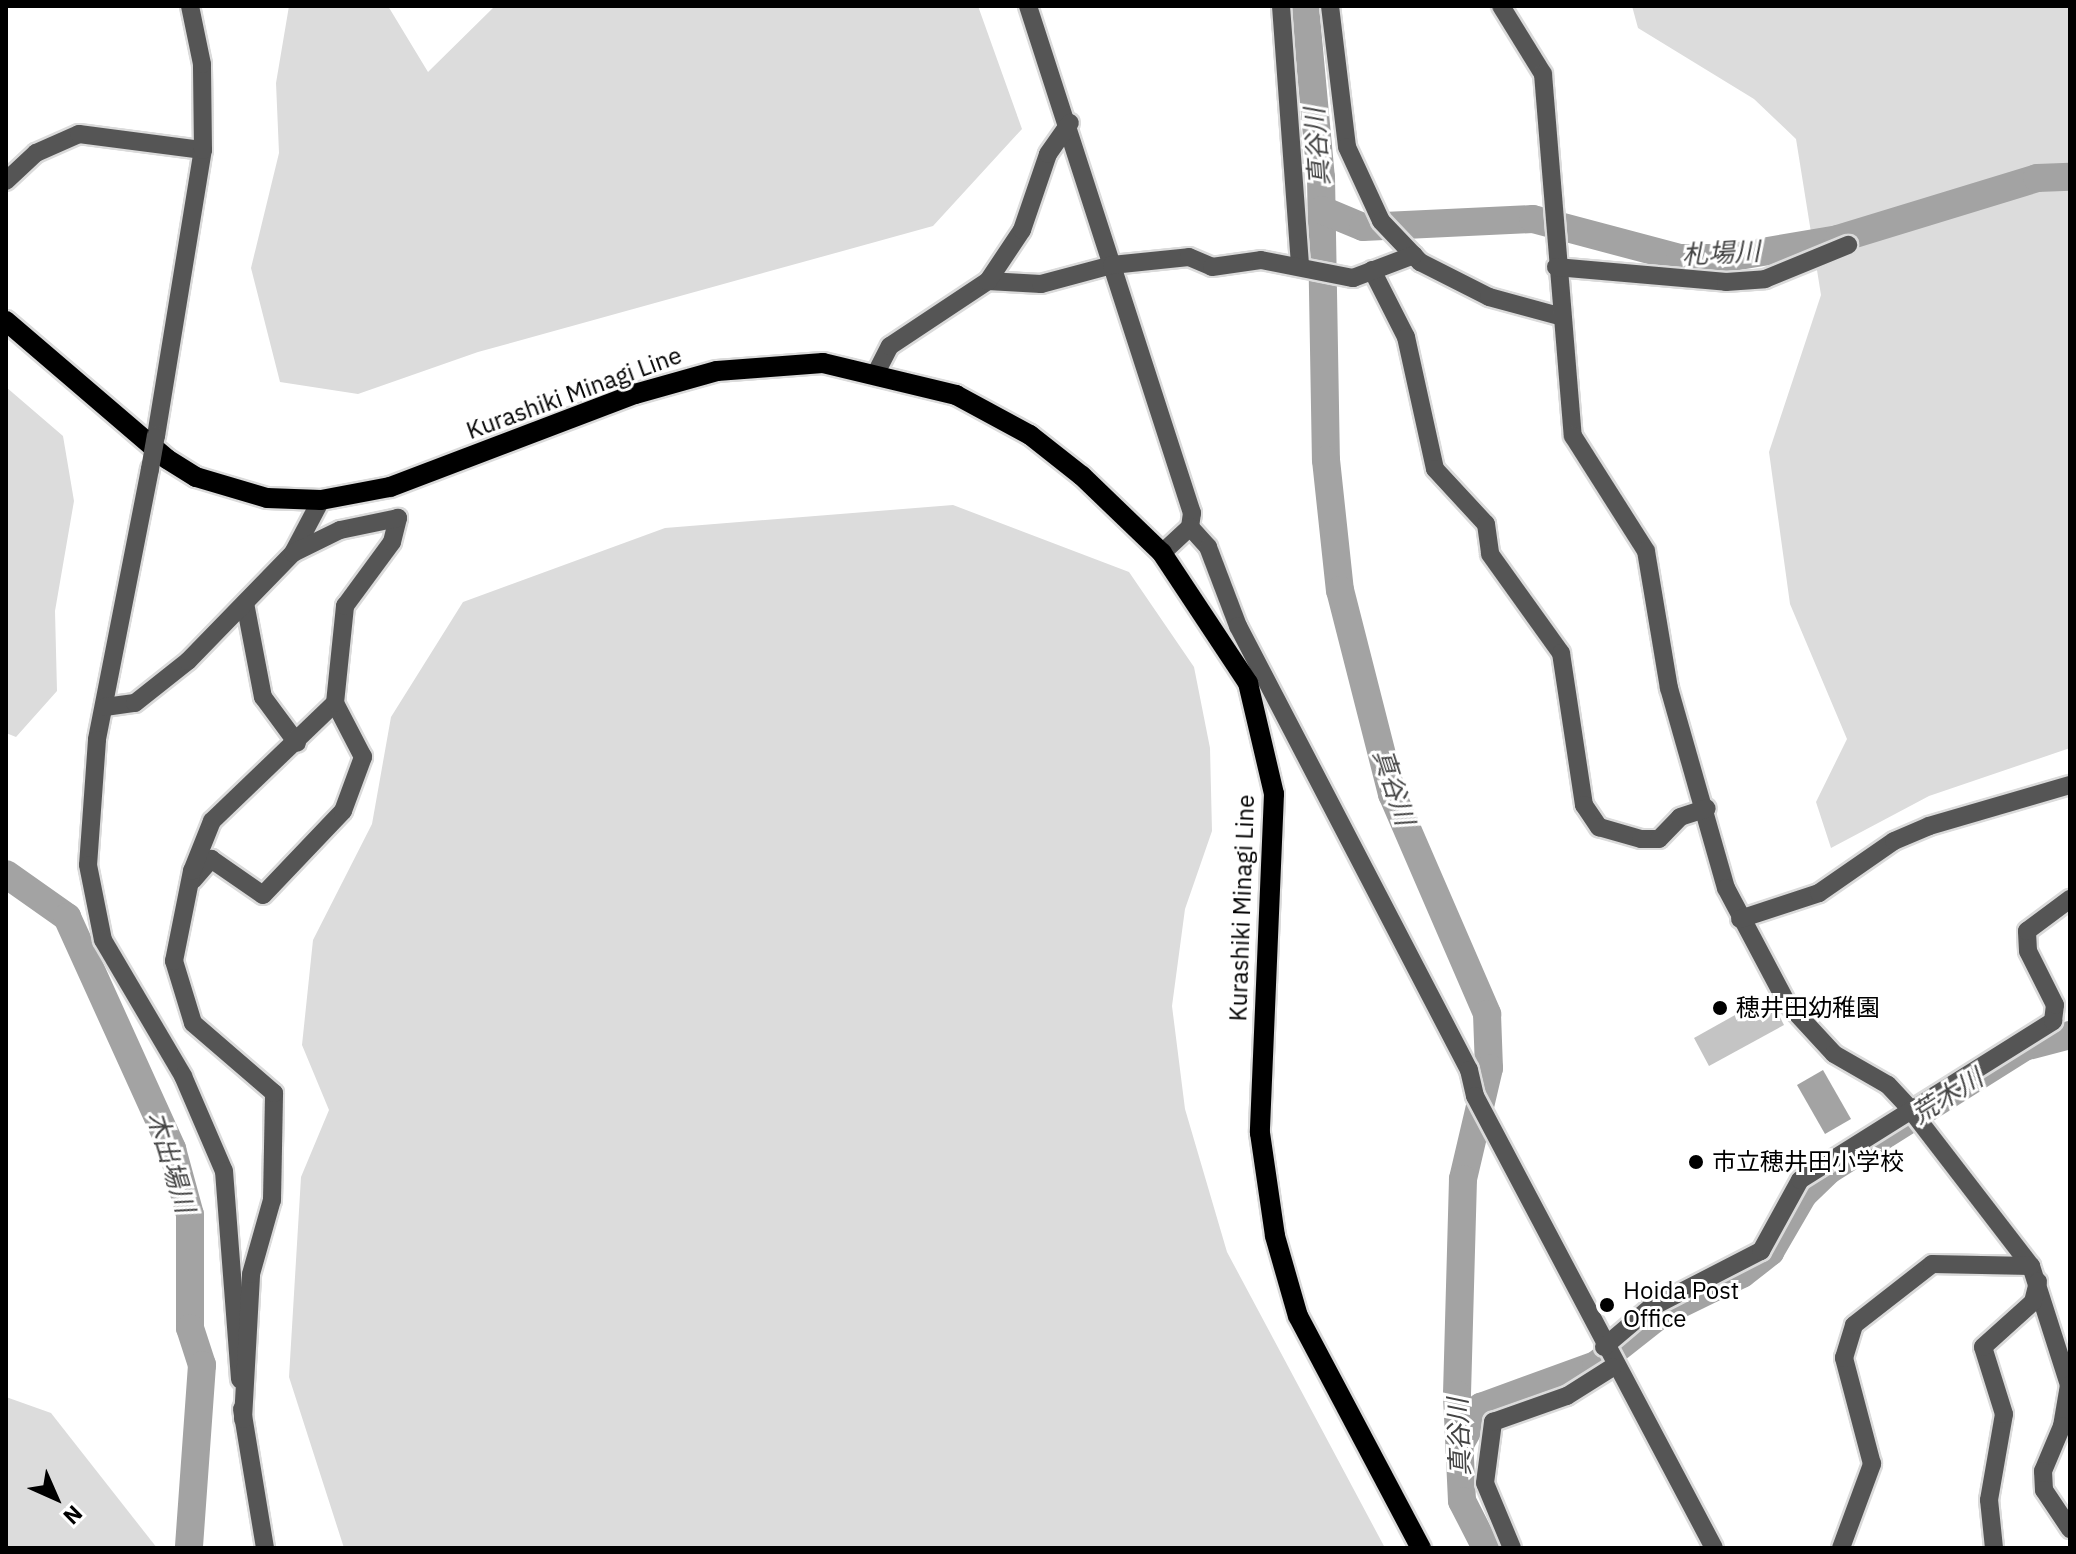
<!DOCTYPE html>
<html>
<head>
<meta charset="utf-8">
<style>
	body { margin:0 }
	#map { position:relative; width:2076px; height:1554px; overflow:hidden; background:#fff; font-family:"IBM Plex Sans","Noto Sans JP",sans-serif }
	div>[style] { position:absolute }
	.green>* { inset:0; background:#dcdcdc }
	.water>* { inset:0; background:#a3a3a3 }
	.river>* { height:28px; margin:-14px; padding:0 14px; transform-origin:14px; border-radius:14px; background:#a3a3a3 }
	.building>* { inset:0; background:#c4c4c4 }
	.roads { filter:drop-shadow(2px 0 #dbdbdb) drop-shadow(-2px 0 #dbdbdb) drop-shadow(0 2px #dbdbdb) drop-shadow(0 -2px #dbdbdb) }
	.minor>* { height:18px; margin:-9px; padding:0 9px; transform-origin:9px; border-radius:9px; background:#555 }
	.major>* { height:20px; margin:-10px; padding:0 10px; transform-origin:10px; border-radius:10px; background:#000 }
	.minor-bridge>* { height:18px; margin:-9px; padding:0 9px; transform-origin:9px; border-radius:9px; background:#555 }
	.dots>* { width:22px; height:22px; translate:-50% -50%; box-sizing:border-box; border:4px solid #fff; border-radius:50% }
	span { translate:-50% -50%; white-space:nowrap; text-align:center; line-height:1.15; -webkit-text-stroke:6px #fff; paint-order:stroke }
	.street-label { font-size:24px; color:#000 }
	.poi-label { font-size:24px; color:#000 }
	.left { translate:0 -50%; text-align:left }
	.water-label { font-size:26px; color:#444; font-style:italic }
	.frame { position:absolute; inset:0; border:8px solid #000; pointer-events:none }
	.north { position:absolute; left:16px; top:1458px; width:80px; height:80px; -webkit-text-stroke:6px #fff; paint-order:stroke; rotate:135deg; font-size:22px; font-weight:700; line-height:32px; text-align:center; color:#000 }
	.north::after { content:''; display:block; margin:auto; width:28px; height:36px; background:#000; clip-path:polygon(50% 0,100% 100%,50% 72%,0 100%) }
</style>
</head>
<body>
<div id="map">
	<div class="green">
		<div style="clip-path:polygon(289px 6px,388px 6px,428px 72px,495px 6px,978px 6px,1022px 129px,933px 226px,478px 352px,358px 394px,280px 382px,251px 268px,279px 153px,276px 83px)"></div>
		<div style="clip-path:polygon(1632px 6px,2070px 6px,2070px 748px,1929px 796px,1831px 848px,1816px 802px,1847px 739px,1790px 604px,1769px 452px,1821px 295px,1796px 139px,1754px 99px,1638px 28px)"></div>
		<div style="clip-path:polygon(6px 387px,63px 436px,74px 501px,55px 611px,57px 691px,16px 737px,6px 733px)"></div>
		<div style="clip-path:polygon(953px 505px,1129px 572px,1194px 667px,1210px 748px,1212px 831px,1185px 909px,1172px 1006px,1185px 1109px,1227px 1252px,1385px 1548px,344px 1548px,289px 1377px,301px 1177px,329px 1110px,302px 1045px,313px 940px,372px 824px,391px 717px,463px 602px,665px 528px)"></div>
		<div style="clip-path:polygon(6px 1397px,51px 1413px,157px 1548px,6px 1548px)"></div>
	</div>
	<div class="water">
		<div style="clip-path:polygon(1823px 1070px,1851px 1119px,1825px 1134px,1797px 1085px)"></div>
	</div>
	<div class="river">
		<div style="left:1305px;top:6px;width:172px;rotate:84.7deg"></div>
		<div style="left:1321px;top:177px;width:283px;rotate:89deg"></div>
		<div style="left:1326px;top:460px;width:131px;rotate:83.9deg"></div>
		<div style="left:1340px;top:590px;width:211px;rotate:75.7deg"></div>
		<div style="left:1392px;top:794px;width:240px;rotate:66.6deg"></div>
		<div style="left:1487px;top:1014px;width:54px;rotate:87.9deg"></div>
		<div style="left:1489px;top:1068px;width:114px;rotate:103.2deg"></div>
		<div style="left:1463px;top:1179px;width:216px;rotate:91.6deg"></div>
		<div style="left:1457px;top:1395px;width:106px;rotate:87.3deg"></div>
		<div style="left:1462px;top:1501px;width:53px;rotate:62.9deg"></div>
		<div style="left:1322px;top:210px;width:44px;rotate:22.5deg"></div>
		<div style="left:1363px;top:227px;width:170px;rotate:-2.7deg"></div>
		<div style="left:1533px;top:219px;width:152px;rotate:14.9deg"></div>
		<div style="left:1680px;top:258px;width:47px"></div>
		<div style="left:1727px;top:258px;width:113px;rotate:-9.7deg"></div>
		<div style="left:1838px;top:239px;width:208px;rotate:-17deg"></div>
		<div style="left:2037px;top:178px;width:33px;rotate:-2deg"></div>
		<div style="left:6px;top:874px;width:75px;rotate:35.2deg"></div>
		<div style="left:67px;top:917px;width:255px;rotate:65.6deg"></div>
		<div style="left:172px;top:1149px;width:68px;rotate:74.7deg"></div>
		<div style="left:190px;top:1215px;width:113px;rotate:90deg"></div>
		<div style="left:190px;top:1328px;width:39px;rotate:72deg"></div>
		<div style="left:202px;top:1365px;width:183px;rotate:94.1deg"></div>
		<div style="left:1460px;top:1444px;width:43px;rotate:-60.4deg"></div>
		<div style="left:1481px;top:1407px;width:122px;rotate:-20.1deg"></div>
		<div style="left:1596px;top:1365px;width:84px;rotate:-38.2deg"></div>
		<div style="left:1662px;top:1313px;width:89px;rotate:-26deg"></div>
		<div style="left:1742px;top:1274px;width:36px;rotate:-38deg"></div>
		<div style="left:1770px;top:1252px;width:66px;rotate:-59.9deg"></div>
		<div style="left:1803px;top:1195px;width:36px;rotate:-44deg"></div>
		<div style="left:1829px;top:1170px;width:231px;rotate:-32.2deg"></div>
		<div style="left:2024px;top:1047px;width:48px;rotate:-14.6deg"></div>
	</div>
	<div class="building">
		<div style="clip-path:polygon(1769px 996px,1784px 1025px,1709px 1066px,1694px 1038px)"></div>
	</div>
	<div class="roads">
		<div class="minor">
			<div style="left:1028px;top:6px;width:533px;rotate:72.08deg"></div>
			<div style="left:1192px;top:513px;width:14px;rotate:98deg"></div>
			<div style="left:1190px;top:527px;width:38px;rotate:137deg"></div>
			<div style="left:1281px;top:6px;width:259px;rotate:85.8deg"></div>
			<div style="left:1330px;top:6px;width:142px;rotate:83.1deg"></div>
			<div style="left:1347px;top:147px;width:81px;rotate:65.3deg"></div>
			<div style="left:1381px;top:221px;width:57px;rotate:46.4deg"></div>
			<div style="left:1420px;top:262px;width:77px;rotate:26.9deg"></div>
			<div style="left:1489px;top:297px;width:73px;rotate:15.2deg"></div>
			<div style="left:1501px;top:6px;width:80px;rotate:58.3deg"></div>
			<div style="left:1543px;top:74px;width:363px;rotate:85.3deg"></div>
			<div style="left:1573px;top:436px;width:136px;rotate:57.6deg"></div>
			<div style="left:1646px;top:551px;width:139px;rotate:80.5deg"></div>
			<div style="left:1669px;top:688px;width:208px;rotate:74.1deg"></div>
			<div style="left:1726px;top:888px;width:130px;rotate:62.1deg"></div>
			<div style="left:1787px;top:1003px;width:69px;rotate:47.3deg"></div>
			<div style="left:1834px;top:1054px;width:62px;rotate:29.9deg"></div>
			<div style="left:1888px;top:1085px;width:33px;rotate:47deg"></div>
			<div style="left:1910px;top:1109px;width:198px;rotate:52.4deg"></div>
			<div style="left:2031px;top:1266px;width:125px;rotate:72.3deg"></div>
			<div style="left:2069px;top:1385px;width:42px;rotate:99.7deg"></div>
			<div style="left:2062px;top:1426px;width:49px;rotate:112.9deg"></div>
			<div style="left:2043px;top:1471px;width:19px;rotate:87deg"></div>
			<div style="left:2044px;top:1490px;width:47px;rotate:56.3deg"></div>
			<div style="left:6px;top:181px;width:41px;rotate:-43deg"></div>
			<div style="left:36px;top:153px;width:47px;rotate:-23.8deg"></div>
			<div style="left:79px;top:134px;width:125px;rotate:7.4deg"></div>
			<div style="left:1556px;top:267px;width:171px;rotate:5deg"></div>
			<div style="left:1726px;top:282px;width:39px;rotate:-4deg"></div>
			<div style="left:1765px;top:279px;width:90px;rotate:-22.3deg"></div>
			<div style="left:1372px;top:270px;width:75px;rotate:63.1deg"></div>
			<div style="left:1406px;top:337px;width:135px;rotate:77.6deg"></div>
			<div style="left:1435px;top:469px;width:75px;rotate:47.2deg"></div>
			<div style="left:1486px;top:524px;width:30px;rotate:82deg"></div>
			<div style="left:1490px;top:554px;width:122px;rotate:54.4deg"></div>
			<div style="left:1561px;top:653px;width:154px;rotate:81.4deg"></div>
			<div style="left:1584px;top:805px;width:27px;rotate:56deg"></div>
			<div style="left:1599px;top:827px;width:44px;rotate:15.9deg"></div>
			<div style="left:1641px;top:839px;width:18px"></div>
			<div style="left:1659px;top:839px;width:30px;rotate:-46deg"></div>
			<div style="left:1680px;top:817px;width:28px;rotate:-18deg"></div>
			<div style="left:988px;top:281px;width:53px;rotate:3.2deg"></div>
			<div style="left:1041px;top:284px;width:73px;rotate:-15deg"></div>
			<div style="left:1112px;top:265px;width:77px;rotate:-5.9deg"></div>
			<div style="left:1189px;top:257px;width:25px;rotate:23deg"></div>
			<div style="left:1212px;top:267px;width:49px;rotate:-8.1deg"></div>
			<div style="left:1261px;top:260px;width:94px;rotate:11.1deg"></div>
			<div style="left:1353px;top:278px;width:65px;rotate:-20.7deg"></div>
			<div style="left:877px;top:371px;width:28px;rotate:-63deg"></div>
			<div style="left:890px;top:346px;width:118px;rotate:-33.6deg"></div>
			<div style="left:988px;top:281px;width:61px;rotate:-56.3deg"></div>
			<div style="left:1022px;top:230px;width:80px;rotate:-71.1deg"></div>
			<div style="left:1048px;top:154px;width:38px;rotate:-55deg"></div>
			<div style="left:156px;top:436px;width:290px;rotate:-80.7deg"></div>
			<div style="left:203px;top:150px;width:86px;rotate:-90.7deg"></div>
			<div style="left:202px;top:64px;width:59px;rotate:-101.7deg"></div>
			<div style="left:150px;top:469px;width:276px;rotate:101.1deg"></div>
			<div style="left:97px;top:740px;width:125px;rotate:94.1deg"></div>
			<div style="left:88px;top:865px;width:76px;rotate:78.7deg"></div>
			<div style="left:103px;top:940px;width:158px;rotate:59.5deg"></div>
			<div style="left:183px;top:1076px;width:103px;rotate:66.7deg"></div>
			<div style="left:224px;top:1171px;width:209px;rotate:85.6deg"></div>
			<div style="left:1190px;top:527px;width:27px;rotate:48deg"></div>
			<div style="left:1208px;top:547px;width:85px;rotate:69.2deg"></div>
			<div style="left:1238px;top:626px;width:500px;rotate:62.51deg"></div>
			<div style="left:1469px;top:1070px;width:27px;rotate:77deg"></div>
			<div style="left:1475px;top:1096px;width:511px;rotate:62.13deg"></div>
			<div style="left:245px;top:603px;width:96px;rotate:79.2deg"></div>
			<div style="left:263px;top:697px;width:57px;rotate:53.5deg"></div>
			<div style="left:105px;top:707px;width:30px;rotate:-8deg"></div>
			<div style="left:135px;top:703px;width:68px;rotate:-38.4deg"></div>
			<div style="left:188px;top:661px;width:151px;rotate:-45.8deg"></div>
			<div style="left:293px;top:553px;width:60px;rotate:-62.2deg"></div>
			<div style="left:193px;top:880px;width:28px;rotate:-49deg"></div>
			<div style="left:211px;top:859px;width:63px;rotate:34.7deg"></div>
			<div style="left:263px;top:895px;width:116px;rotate:-46.4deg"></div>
			<div style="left:343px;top:811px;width:58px;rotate:-69.7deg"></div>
			<div style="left:363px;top:757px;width:61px;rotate:-117.4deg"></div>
			<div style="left:1740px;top:919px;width:83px;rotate:-18.2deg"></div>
			<div style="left:1819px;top:893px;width:91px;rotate:-34.7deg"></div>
			<div style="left:1894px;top:841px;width:38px;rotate:-23deg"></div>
			<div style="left:1929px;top:826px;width:147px;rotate:-16.2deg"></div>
			<div style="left:1604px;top:1347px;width:60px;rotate:-40.3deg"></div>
			<div style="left:1650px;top:1308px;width:125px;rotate:-27.2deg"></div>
			<div style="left:1761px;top:1251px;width:81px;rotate:-61.2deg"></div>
			<div style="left:1800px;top:1180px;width:299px;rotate:-32.1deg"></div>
			<div style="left:2053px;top:1021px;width:16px;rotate:-83deg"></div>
			<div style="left:2055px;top:1005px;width:60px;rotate:-116.6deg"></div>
			<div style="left:2028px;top:951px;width:20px;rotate:-93deg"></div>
			<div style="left:2027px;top:931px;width:54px;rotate:-36.7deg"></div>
			<div style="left:242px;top:1409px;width:141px;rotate:80.6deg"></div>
			<div style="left:243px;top:1419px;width:145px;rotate:-86.8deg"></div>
			<div style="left:251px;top:1274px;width:77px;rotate:-74.2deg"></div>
			<div style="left:272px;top:1200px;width:107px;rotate:-88.9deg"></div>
			<div style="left:274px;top:1093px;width:107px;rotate:-139.2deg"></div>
			<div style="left:193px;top:1023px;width:65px;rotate:-107deg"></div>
			<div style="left:174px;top:961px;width:92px;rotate:-78.7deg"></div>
			<div style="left:192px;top:871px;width:54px;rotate:-68.2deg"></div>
			<div style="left:212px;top:821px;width:170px;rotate:-43.8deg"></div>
			<div style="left:335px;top:703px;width:98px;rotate:-84.1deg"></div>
			<div style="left:345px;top:606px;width:79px;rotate:-53.7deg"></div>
			<div style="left:392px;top:542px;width:25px;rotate:-76deg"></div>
			<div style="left:398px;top:518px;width:59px;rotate:168.3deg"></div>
			<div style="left:340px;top:530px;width:52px;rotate:153.9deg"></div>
			<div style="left:1512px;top:1548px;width:70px;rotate:-112.6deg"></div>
			<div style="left:1485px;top:1483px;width:62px;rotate:-82.5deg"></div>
			<div style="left:1493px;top:1422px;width:78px;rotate:-19.4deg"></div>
			<div style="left:1567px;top:1396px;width:54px;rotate:-32.2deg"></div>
			<div style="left:1841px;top:1548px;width:90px;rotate:-69.7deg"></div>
			<div style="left:1872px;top:1464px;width:110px;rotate:-104.8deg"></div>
			<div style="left:1844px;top:1358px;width:34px;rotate:-73deg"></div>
			<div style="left:1854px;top:1325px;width:99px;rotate:-38deg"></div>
			<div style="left:1932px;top:1264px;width:99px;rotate:1.2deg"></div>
			<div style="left:1994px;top:1548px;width:48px;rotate:-95.9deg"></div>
			<div style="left:1989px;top:1500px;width:87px;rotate:-80.1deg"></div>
			<div style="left:2004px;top:1414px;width:70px;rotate:-107.4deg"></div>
			<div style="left:1983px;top:1347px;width:67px;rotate:-42deg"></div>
			<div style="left:2033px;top:1302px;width:21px;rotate:-76deg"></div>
		</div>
		<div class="major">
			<div style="left:6px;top:321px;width:212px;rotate:40.6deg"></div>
			<div style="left:167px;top:459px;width:34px;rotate:32deg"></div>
			<div style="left:196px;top:477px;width:74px;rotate:16.5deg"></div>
			<div style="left:267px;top:498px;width:54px;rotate:2.1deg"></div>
			<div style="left:321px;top:500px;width:70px;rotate:-10.7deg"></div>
			<div style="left:390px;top:487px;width:262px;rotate:-20.8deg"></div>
			<div style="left:635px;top:394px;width:85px;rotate:-15.7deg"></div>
			<div style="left:717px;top:371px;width:106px;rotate:-4.3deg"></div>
			<div style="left:823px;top:363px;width:137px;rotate:13.5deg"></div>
			<div style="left:956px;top:395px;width:84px;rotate:28.4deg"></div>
			<div style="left:1030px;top:435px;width:66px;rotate:38.3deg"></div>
			<div style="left:1082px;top:476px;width:111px;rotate:43.9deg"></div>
			<div style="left:1162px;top:553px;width:156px;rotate:56.5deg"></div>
			<div style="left:1248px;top:683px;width:114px;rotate:76.8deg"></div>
			<div style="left:1274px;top:794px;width:339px;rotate:92.4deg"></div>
			<div style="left:1260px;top:1133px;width:104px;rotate:81.7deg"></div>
			<div style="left:1275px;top:1236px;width:83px;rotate:74deg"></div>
			<div style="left:1298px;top:1316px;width:263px;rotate:62.1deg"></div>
		</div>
	</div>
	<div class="minor-bridge">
		<div style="left:150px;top:469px;width:34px;rotate:-80deg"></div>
	</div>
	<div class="dots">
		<div style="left:1720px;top:1008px;background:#000"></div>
		<div style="left:1696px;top:1162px;background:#000"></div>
		<div style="left:1607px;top:1305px;background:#000"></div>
	</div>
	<div class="street-label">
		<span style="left:574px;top:393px;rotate:-20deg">Kurashiki Minagi Line</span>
		<span style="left:1242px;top:908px;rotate:-88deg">Kurashiki Minagi Line</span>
	</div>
	<div class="poi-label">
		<span class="left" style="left:1736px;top:1008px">穂井田幼稚園</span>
		<span class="left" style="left:1712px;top:1162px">市立穂井田小学校</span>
		<span class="left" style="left:1623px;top:1305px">Hoida Post<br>Office</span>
	</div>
	<div class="water-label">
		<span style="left:1317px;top:147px;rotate:-94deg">真谷川</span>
		<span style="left:1721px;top:253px;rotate:-3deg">札場川</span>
		<span style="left:1394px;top:787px;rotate:72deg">真谷川</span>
		<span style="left:1947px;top:1096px;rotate:-32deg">荒木川</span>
		<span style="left:171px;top:1162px;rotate:73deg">木出場川</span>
		<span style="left:1459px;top:1437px;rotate:-92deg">真谷川</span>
	</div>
	<div class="frame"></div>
	<div class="north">N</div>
</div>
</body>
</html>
